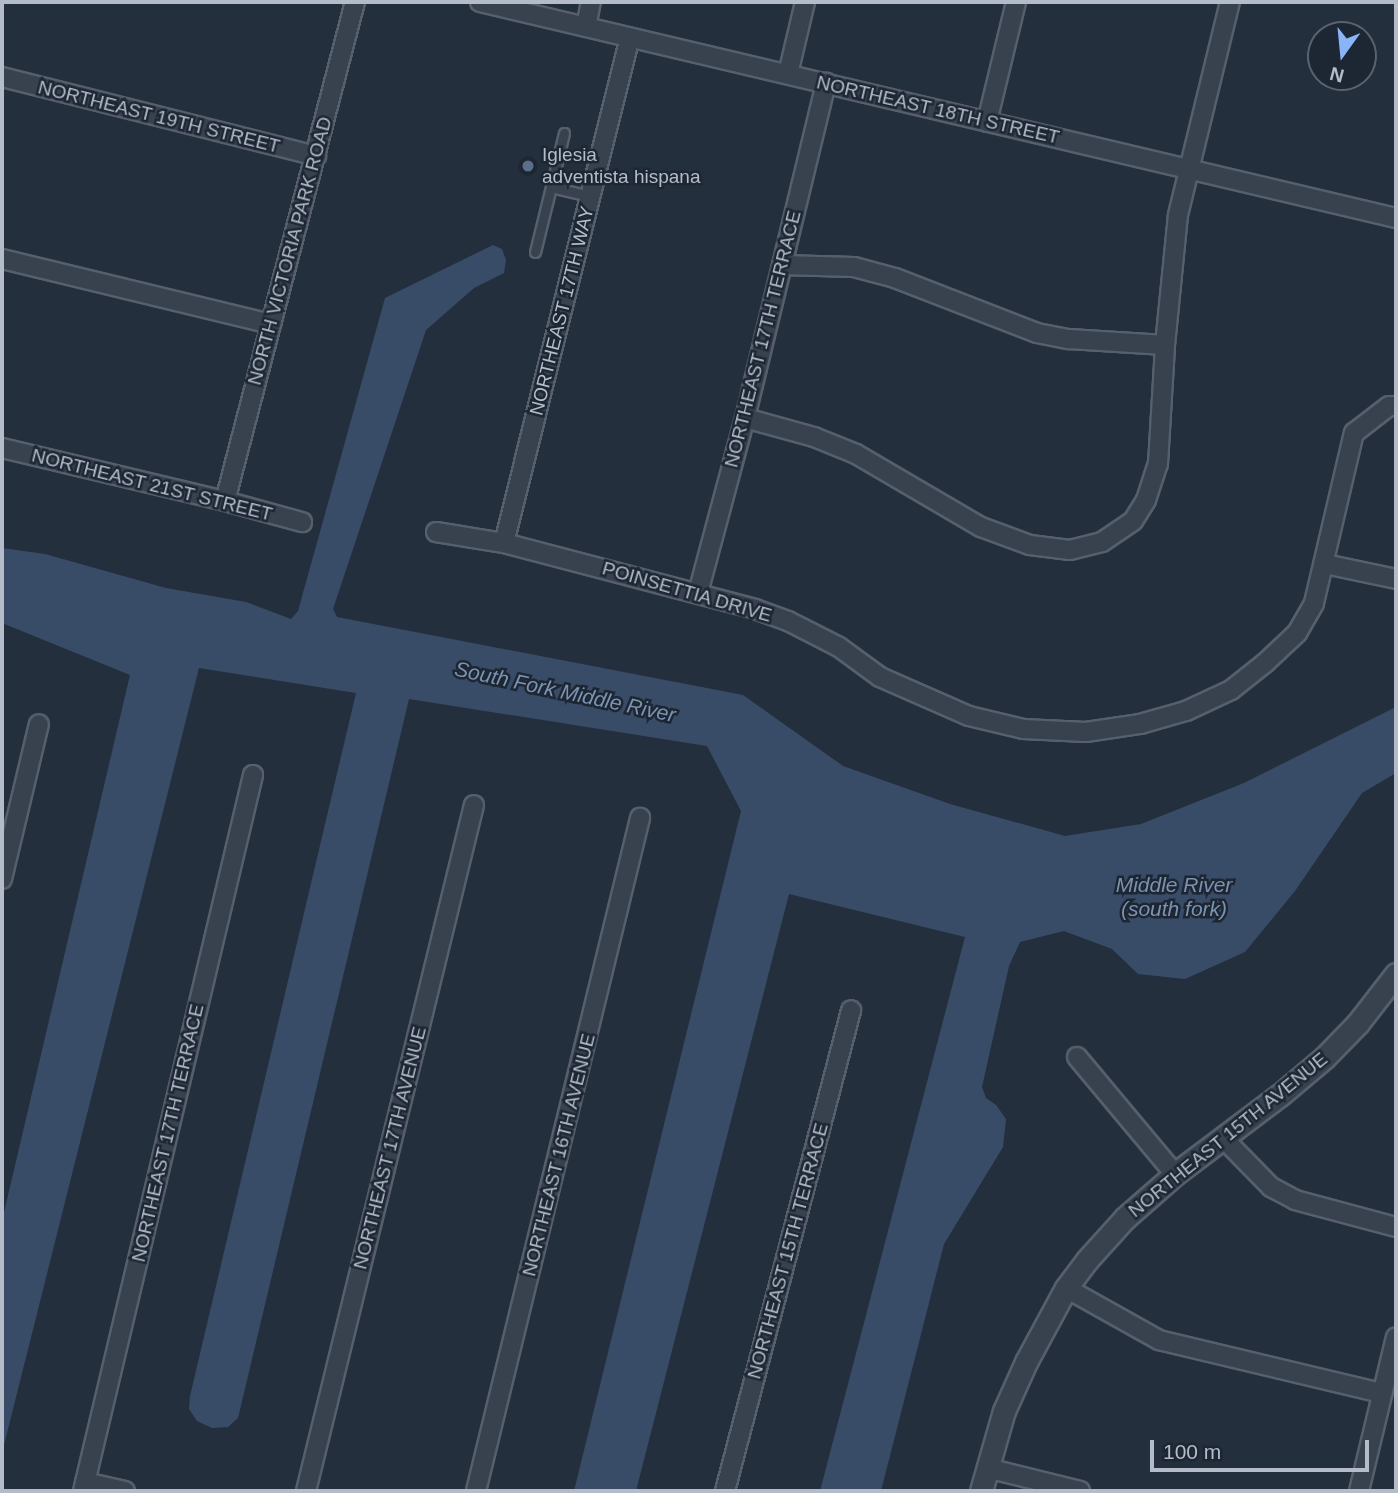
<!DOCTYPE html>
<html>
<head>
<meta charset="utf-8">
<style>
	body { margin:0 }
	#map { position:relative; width:1398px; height:1493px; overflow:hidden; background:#242f3e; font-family:Arial,sans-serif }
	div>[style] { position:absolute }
	.water>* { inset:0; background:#394c67 }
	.roads { filter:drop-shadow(2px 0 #565f6c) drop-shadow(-2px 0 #565f6c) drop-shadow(0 2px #565f6c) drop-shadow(0 -2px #565f6c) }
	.service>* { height:9px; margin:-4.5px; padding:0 4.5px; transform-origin:4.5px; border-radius:4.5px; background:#38414e }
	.minor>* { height:18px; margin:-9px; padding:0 9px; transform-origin:9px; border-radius:9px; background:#38414e }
	.tertiary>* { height:21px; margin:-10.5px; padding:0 10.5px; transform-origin:10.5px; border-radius:10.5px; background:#38414e }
	.dots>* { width:19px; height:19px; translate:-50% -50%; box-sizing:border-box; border:4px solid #1d2633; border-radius:50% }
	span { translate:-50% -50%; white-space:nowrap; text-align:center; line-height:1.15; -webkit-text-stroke:5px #1d2633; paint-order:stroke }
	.street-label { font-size:19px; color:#b4bcc9 }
	.poi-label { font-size:19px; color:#b4bcc9 }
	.left { translate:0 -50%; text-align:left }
	.water-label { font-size:21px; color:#7c92b1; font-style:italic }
	.frame { position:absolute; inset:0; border:4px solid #b4bcc9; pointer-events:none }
	.north { position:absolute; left:1307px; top:21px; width:70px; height:70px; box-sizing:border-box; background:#1d2633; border:2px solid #59626f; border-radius:50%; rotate:195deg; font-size:19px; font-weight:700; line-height:28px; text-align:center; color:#b4bcc9 }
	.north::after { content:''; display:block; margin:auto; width:24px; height:32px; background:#8ab4f8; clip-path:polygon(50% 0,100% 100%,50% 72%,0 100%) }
	.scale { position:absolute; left:1150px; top:1440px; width:219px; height:32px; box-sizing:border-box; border:4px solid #b4bcc9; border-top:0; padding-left:9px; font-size:21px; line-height:24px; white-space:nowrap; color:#b4bcc9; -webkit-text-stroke:5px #1d2633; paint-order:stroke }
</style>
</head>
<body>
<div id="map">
	<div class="water">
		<div style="clip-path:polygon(493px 245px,502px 249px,506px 260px,504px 273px,474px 288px,426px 330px,333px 609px,337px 617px,743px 695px,843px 766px,950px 804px,1065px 836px,1141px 824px,1244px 783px,1396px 707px,1396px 773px,1362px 793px,1295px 891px,1245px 952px,1185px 979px,1138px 974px,1112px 949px,1064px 931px,1020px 942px,1009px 966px,982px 1087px,986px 1098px,996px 1105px,1006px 1119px,1003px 1147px,944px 1244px,881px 1491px,820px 1491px,965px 937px,789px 894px,636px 1491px,574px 1491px,741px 811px,707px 746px,409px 699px,238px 1418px,228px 1427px,212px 1428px,197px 1421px,189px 1409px,190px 1396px,356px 693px,199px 668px,2px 1453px,2px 1221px,130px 675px,2px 623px,2px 548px,45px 554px,166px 588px,246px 602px,291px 619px,298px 611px,385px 298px)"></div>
	</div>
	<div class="roads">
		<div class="service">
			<div style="left:564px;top:133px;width:56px;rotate:103.5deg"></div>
			<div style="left:551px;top:187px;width:40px;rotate:13deg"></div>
			<div style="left:535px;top:252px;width:67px;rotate:-76.2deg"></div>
		</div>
		<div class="minor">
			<div style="left:480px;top:2px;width:941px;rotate:13.27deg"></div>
			<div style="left:586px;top:27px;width:25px;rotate:-79deg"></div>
			<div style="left:788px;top:74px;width:74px;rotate:-76.7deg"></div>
			<div style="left:2px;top:77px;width:324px;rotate:14.1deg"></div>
			<div style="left:987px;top:122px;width:123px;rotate:-76.4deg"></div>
			<div style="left:2px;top:259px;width:277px;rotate:13.6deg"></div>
			<div style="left:782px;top:265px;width:72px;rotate:1.6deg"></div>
			<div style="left:854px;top:267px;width:42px;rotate:15deg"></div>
			<div style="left:895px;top:278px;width:152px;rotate:21.2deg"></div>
			<div style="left:1037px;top:333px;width:33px;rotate:11deg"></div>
			<div style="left:1069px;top:339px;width:96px;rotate:3.6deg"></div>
			<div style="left:745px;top:418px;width:72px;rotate:15.4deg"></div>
			<div style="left:814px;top:437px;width:45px;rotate:22deg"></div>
			<div style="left:856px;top:454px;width:145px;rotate:30.3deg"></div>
			<div style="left:981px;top:527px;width:52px;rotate:20.2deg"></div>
			<div style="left:1030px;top:545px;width:40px;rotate:7.1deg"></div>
			<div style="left:1070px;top:550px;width:33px;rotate:-14deg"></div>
			<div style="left:1102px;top:542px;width:37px;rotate:-34deg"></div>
			<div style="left:1133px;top:521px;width:25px;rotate:-58deg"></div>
			<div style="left:1146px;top:500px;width:38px;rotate:-72deg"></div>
			<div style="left:1158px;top:464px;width:119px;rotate:-86.6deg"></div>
			<div style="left:1165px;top:345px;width:131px;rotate:-84.3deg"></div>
			<div style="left:1178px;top:215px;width:219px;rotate:-76.3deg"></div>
			<div style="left:2px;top:448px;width:229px;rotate:13.4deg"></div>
			<div style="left:225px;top:501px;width:80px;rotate:15.3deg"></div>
			<div style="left:225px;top:501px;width:516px;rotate:-75.4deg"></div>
			<div style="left:436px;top:532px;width:69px;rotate:9.2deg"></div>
			<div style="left:504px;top:543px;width:260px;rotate:14.7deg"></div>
			<div style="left:755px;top:609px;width:35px;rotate:20deg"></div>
			<div style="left:788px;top:621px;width:57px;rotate:27deg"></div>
			<div style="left:839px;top:647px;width:51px;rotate:36.2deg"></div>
			<div style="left:880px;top:677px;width:97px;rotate:23.7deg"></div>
			<div style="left:969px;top:716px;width:56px;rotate:13.5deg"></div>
			<div style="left:1023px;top:729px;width:63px;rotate:2.7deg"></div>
			<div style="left:1086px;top:732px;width:55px;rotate:-8.4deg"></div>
			<div style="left:1140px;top:724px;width:48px;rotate:-15.8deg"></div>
			<div style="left:1186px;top:711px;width:50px;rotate:-25deg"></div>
			<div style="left:1231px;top:690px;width:43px;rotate:-38.5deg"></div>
			<div style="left:1265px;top:663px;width:44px;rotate:-43.2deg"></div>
			<div style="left:1297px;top:633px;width:34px;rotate:-60deg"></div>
			<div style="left:1314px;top:603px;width:175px;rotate:-76.8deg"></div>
			<div style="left:1354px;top:433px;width:44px;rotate:-37.6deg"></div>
			<div style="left:1389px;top:406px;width:7px"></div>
			<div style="left:504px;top:543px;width:521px;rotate:-76.02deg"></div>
			<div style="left:1325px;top:564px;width:73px;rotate:11.9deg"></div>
			<div style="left:698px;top:593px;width:181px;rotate:-75deg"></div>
			<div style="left:745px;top:418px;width:345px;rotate:-76.4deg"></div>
			<div style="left:2px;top:879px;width:159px;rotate:-76.6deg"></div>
			<div style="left:1077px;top:1057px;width:153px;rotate:50.1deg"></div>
			<div style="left:1223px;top:1138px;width:69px;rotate:45.6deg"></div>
			<div style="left:1271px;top:1187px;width:27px;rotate:28deg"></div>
			<div style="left:1295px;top:1200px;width:105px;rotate:15deg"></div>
			<div style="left:1066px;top:1288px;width:107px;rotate:29.2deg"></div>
			<div style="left:1159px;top:1340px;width:229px;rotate:13.4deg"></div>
			<div style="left:987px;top:1468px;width:96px;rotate:13.9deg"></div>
			<div style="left:85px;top:1482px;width:41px;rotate:12.7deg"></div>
			<div style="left:83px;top:1491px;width:736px;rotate:-76.64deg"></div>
			<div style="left:306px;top:1491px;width:706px;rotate:-76.24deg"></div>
			<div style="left:476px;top:1491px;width:693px;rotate:-76.3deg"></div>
			<div style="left:725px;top:1491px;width:497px;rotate:-75.3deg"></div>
			<div style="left:1359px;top:1491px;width:158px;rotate:-76.5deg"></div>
		</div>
		<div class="tertiary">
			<div style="left:981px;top:1491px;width:83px;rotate:-74deg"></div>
			<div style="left:1004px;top:1411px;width:54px;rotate:-65.8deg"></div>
			<div style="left:1026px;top:1362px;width:84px;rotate:-61.6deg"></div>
			<div style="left:1066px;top:1288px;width:35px;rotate:-53deg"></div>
			<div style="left:1087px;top:1260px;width:57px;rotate:-47.9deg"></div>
			<div style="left:1125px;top:1218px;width:67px;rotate:-41.3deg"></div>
			<div style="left:1175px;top:1174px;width:131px;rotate:-37deg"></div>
			<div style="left:1280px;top:1095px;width:57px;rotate:-40.1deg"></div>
			<div style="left:1324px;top:1058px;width:49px;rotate:-45.8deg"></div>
			<div style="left:1358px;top:1023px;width:62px;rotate:-52.2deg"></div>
		</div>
	</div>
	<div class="dots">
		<div style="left:528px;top:166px;background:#5c6f8a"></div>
	</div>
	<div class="street-label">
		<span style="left:938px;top:110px;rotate:13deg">NORTHEAST 18TH STREET</span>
		<span style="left:159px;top:117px;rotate:14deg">NORTHEAST 19TH STREET</span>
		<span style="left:290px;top:251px;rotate:-75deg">NORTH VICTORIA PARK ROAD</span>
		<span style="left:562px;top:311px;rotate:-76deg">NORTHEAST 17TH WAY</span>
		<span style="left:763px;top:339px;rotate:-76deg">NORTHEAST 17TH TERRACE</span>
		<span style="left:152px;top:485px;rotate:14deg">NORTHEAST 21ST STREET</span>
		<span style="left:687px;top:592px;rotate:16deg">POINSETTIA DRIVE</span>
		<span style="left:168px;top:1133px;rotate:-77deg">NORTHEAST 17TH TERRACE</span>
		<span style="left:1228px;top:1135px;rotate:-39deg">NORTHEAST 15TH AVENUE</span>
		<span style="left:390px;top:1148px;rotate:-76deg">NORTHEAST 17TH AVENUE</span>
		<span style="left:559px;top:1155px;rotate:-76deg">NORTHEAST 16TH AVENUE</span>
		<span style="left:788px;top:1251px;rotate:-75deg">NORTHEAST 15TH TERRACE</span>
	</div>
	<div class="poi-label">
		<span class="left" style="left:542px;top:166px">Iglesia<br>adventista hispana</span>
	</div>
	<div class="water-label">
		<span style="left:565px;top:692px;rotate:12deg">South Fork Middle River</span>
		<span style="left:1174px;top:897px">Middle River<br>(south fork)</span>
	</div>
	<div class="frame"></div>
	<div class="north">N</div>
	<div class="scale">100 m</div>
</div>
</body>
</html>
